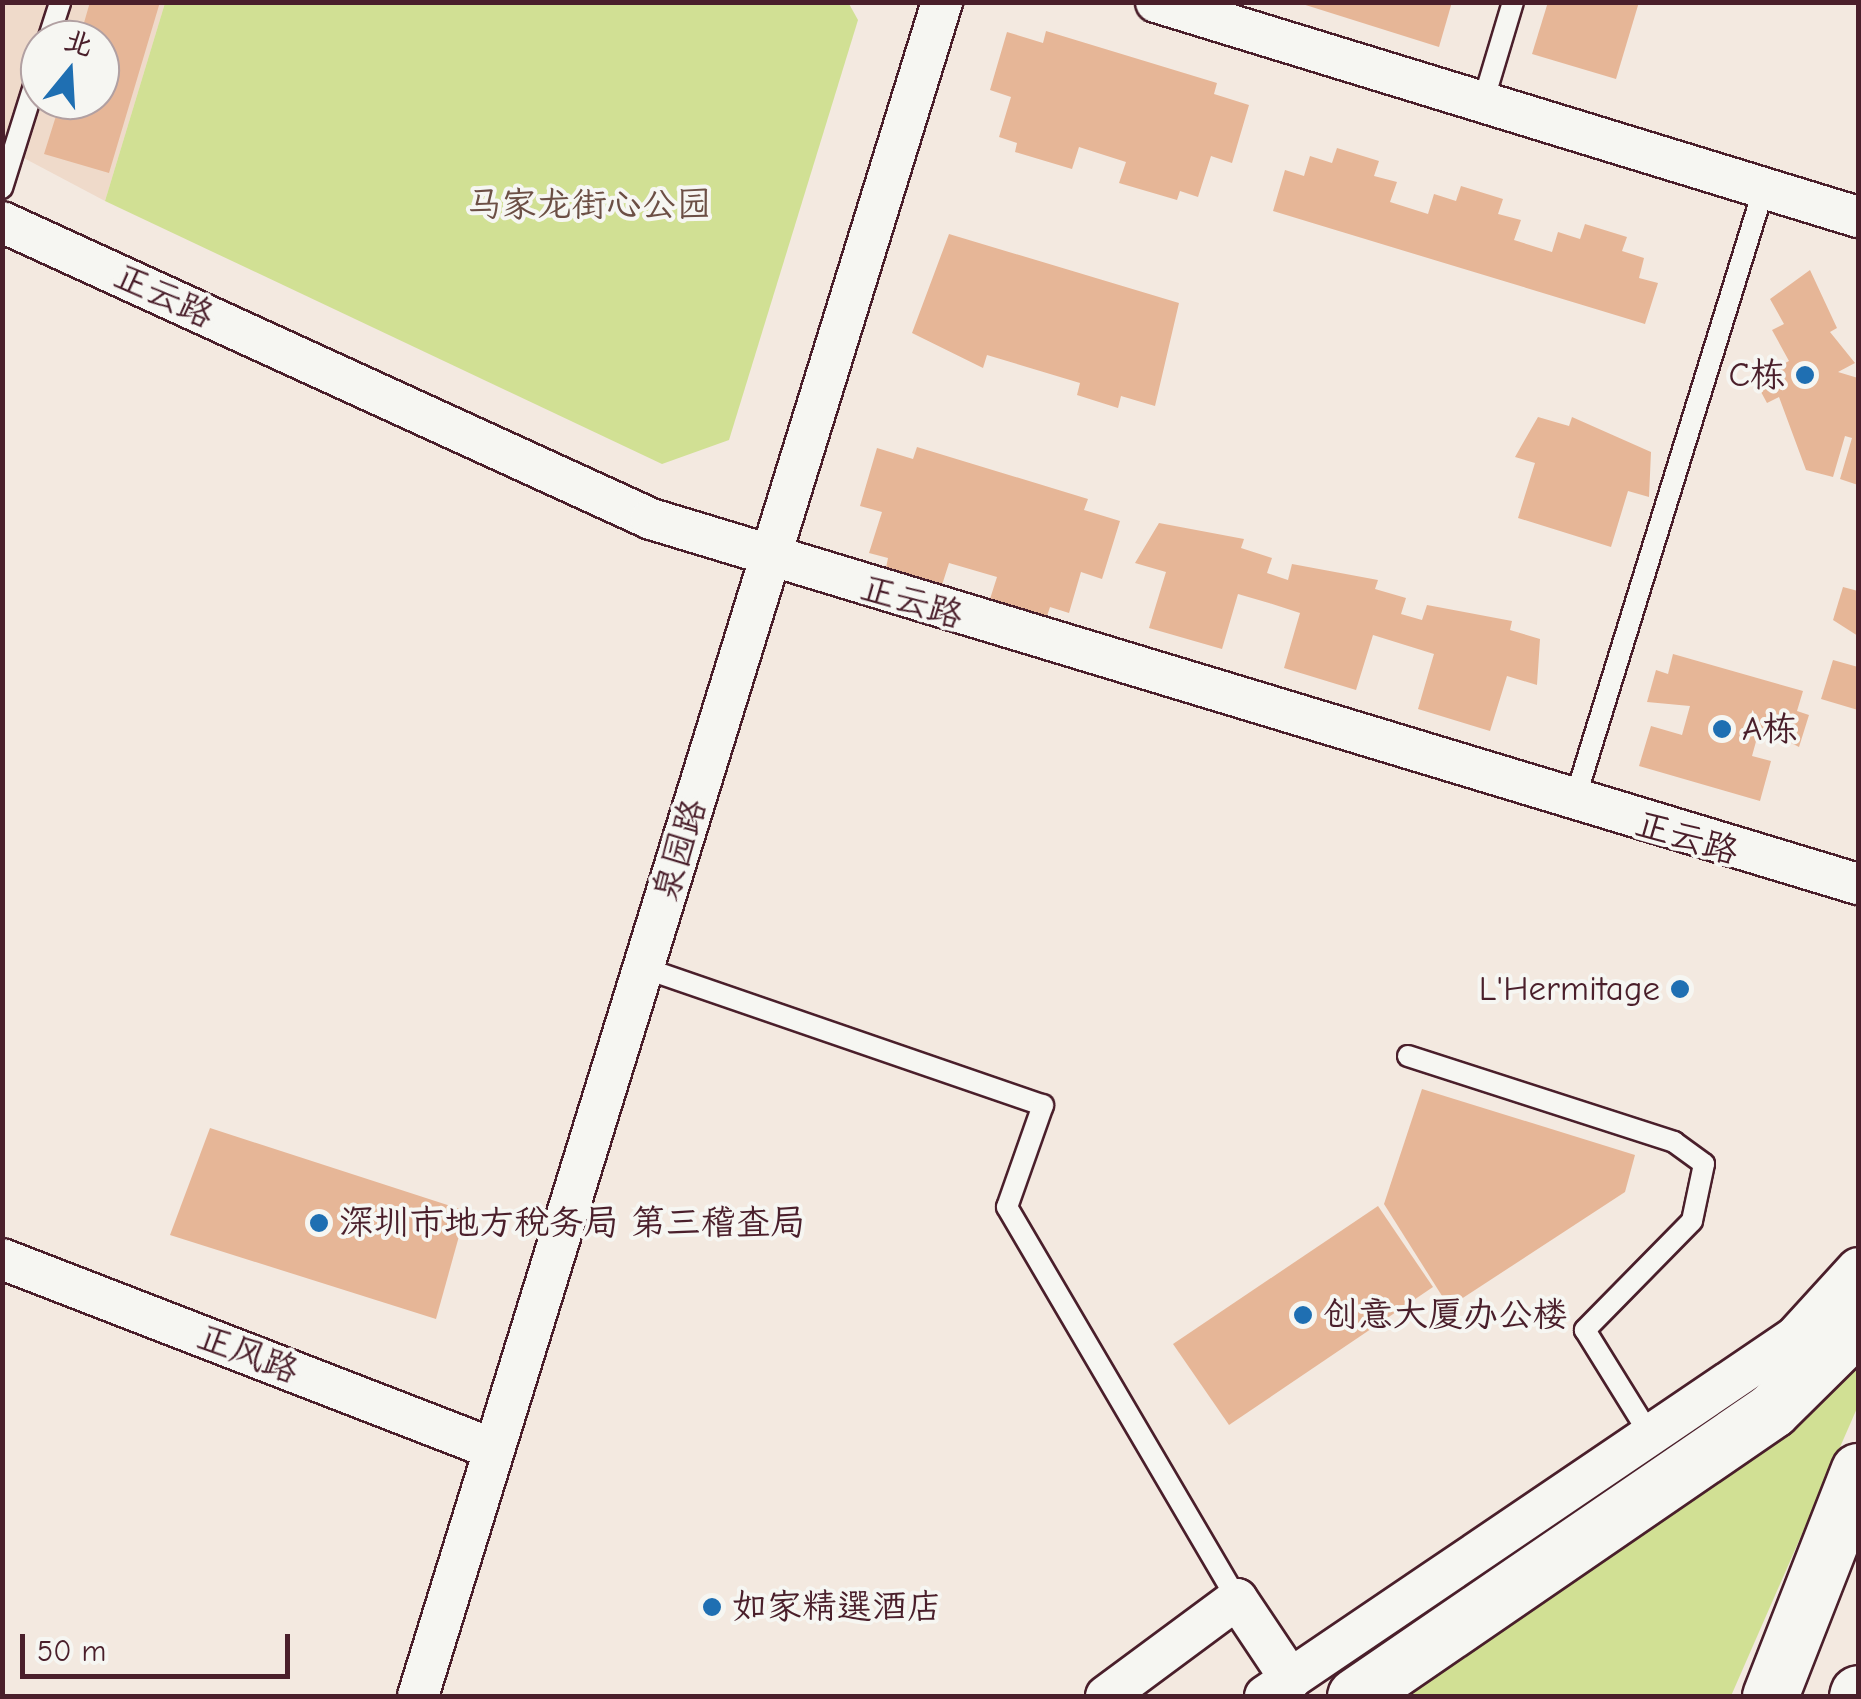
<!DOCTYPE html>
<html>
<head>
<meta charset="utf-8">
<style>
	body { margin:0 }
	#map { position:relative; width:1861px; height:1699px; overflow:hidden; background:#f3e9e0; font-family:"Comic Neue","LXGW WenKai TC",sans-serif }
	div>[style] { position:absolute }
	.built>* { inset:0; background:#efdaca }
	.green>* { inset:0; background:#d1e094 }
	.building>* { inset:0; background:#e6b697 }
	.roads { filter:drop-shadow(2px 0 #4a1f2b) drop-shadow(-2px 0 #4a1f2b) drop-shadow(0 2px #4a1f2b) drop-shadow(0 -2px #4a1f2b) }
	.service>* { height:20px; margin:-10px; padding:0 10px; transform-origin:10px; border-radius:10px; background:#f6f6f2 }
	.minor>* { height:40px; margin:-20px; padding:0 20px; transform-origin:20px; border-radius:20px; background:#f6f6f2 }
	.primary>* { height:55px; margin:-27.5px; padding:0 27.5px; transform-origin:27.5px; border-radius:27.5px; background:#f6f6f2 }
	.dots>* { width:28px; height:28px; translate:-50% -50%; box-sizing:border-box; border:5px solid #f6f6f2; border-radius:50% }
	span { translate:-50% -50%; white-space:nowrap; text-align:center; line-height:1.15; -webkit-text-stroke:8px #f6f6f2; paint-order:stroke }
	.park-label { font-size:35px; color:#6c4f45 }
	.street-label { font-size:35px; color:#4a1f2b }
	.poi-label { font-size:35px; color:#4a1f2b }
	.right { translate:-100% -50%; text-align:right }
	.left { translate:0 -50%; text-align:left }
	.frame { position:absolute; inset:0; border:5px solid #4a1f2b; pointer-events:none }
	.north { position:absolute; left:20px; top:20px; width:100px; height:100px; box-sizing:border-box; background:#f6f6f2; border:2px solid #b1a0a2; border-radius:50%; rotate:18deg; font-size:28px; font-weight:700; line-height:40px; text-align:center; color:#4a1f2b }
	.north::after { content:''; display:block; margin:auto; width:35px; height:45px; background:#1f6fb2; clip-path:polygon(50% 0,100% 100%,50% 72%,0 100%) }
	.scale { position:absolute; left:20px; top:1634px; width:270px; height:45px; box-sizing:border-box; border:5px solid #4a1f2b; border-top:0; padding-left:12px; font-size:30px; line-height:35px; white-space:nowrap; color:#4a1f2b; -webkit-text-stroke:8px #f6f6f2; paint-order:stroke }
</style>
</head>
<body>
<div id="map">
	<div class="built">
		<div style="clip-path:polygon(evenodd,2px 3px,165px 3px,105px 201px,3px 147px,2px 3px,40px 40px,100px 40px,100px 100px,40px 100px,40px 40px)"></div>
	</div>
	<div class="green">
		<div style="clip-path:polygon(848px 2px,858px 20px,729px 440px,662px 464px,105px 201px,165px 3px)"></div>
		<div style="clip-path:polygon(1858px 1351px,1858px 1406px,1731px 1696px,1395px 1696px)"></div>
	</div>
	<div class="building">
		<div style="clip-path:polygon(90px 2px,160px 2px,109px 173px,44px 154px,61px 100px,100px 100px,100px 40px,79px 40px)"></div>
		<div style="clip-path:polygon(1296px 2px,1452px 2px,1439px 47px)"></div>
		<div style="clip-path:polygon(1548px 2px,1639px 2px,1616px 79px,1532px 54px)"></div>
		<div style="clip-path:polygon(1046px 31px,1217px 83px,1214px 94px,1249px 105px,1232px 163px,1211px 156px,1198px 197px,1180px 191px,1177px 200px,1119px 183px,1126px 162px,1079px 147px,1072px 169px,1015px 152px,1017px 143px,999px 137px,1011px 97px,990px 90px,1007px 32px,1043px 43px)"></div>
		<div style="clip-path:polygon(1337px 148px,1379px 161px,1374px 176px,1397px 182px,1390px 202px,1428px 214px,1434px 194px,1456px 201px,1461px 186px,1503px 199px,1498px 214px,1521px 220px,1514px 240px,1552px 252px,1558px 232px,1580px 239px,1585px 224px,1627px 237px,1622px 251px,1644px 258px,1639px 278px,1658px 283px,1645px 324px,1273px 211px,1285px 170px,1304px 176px,1310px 156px,1332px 163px)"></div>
		<div style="clip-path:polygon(949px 234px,1179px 303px,1155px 406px,1121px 396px,1118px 408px,1077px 395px,1080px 383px,987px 355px,983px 368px,912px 333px)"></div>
		<div style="clip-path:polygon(1810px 270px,1837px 328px,1830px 332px,1855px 363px,1838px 372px,1858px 378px,1858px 485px,1840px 479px,1852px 438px,1845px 436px,1833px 477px,1806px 470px,1779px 397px,1767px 403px,1754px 379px,1789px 361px,1772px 330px,1784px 324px,1770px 299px)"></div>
		<div style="clip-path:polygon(1538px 417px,1569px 426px,1572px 417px,1651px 452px,1649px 497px,1628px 491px,1611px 547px,1518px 518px,1535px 463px,1515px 457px)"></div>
		<div style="clip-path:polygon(917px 447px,1088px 499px,1084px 510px,1120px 521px,1102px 579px,1081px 572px,1069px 613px,1050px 607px,1047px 616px,990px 599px,997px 577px,949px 563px,942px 585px,886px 568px,888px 558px,869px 553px,882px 512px,860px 506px,877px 448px,913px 459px)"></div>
		<div style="clip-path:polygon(1159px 523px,1244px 539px,1241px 548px,1272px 558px,1267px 573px,1288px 580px,1292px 564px,1378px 580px,1375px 589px,1406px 598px,1401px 614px,1422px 620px,1427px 605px,1512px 621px,1510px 630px,1540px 639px,1537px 685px,1507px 676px,1490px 731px,1418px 709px,1434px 654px,1373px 635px,1356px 690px,1284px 668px,1300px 613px,1269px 603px,1238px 594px,1222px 649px,1149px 628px,1166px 572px,1135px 563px)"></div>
		<div style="clip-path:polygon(1843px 587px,1858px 591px,1858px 636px,1833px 620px)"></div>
		<div style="clip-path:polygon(1673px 654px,1803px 691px,1797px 711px,1809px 715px,1799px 747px,1760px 727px,1752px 756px,1771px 761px,1760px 801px,1639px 766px,1651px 726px,1682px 735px,1690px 706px,1647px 702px,1656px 670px,1668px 674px)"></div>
		<div style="clip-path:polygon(1833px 660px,1858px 667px,1858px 710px,1821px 699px)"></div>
		<div style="clip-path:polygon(1422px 1089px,1635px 1155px,1625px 1192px,1449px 1307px,1384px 1204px)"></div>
		<div style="clip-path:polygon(210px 1128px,466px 1211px,436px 1319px,170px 1235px)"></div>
		<div style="clip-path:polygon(1378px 1206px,1433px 1287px,1229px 1425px,1173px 1344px)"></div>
	</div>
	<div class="roads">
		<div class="service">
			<div style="left:48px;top:40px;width:40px;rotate:-72deg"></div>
			<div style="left:1483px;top:102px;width:104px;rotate:-73.3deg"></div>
			<div style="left:2px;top:188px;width:127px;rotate:-72.6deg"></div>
			<div style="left:1574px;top:802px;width:643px;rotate:-72.81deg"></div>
			<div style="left:644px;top:968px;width:422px;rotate:19deg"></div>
			<div style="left:1043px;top:1105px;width:108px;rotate:109.4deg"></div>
			<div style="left:1007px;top:1207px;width:454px;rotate:59.6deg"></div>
			<div style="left:1408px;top:1056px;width:280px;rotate:17.9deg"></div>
			<div style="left:1674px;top:1142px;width:37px;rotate:36deg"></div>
			<div style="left:1704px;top:1164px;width:58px;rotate:101.9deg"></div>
			<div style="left:1692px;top:1221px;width:153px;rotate:134.5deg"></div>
			<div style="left:1585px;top:1330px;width:127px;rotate:58.2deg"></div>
		</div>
		<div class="minor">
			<div style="left:1156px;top:2px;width:734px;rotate:17.03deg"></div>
			<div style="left:2px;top:222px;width:714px;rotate:24.59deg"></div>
			<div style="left:651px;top:519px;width:1261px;rotate:16.83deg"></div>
			<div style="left:2px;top:1259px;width:526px;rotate:21.15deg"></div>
			<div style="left:418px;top:1696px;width:1773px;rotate:-72.81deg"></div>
			<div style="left:1106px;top:1696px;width:163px;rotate:-36.5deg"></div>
			<div style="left:1237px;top:1599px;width:97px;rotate:56.3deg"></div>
			<div style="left:1265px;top:1696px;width:640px;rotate:-34.11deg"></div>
			<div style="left:1795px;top:1337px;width:93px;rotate:-47.6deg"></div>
		</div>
		<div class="primary">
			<div style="left:1355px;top:1696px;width:506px;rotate:-34.44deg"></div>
			<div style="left:1772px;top:1410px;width:121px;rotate:-44.7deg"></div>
			<div style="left:1770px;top:1696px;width:242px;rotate:-68.6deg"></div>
			<div style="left:1857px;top:1696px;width:3px;rotate:-72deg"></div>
		</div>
	</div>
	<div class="dots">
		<div style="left:1805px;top:375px;background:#1f6fb2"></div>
		<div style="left:1722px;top:729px;background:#1f6fb2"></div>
		<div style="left:1680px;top:989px;background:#1f6fb2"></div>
		<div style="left:319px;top:1223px;background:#1f6fb2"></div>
		<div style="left:1303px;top:1315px;background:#1f6fb2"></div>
		<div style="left:712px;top:1607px;background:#1f6fb2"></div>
	</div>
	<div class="park-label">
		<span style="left:589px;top:205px">马家龙街心公园</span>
	</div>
	<div class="street-label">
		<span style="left:164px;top:296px;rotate:25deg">正云路</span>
		<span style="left:912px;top:602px;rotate:17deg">正云路</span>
		<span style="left:1687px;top:838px;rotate:17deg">正云路</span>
		<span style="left:680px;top:850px;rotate:-73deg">泉园路</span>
		<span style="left:248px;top:1354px;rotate:21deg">正风路</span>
	</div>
	<div class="poi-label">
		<span class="right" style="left:1785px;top:375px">C栋</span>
		<span class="left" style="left:1742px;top:729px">A栋</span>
		<span class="right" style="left:1660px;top:989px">L'Hermitage</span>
		<span class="left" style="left:339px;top:1223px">深圳市地方税务局 第三稽查局</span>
		<span class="left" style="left:1323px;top:1315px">创意大厦办公楼</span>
		<span class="left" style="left:732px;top:1607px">如家精選酒店</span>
	</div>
	<div class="frame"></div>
	<div class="north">北</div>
	<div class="scale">50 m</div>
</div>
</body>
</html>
